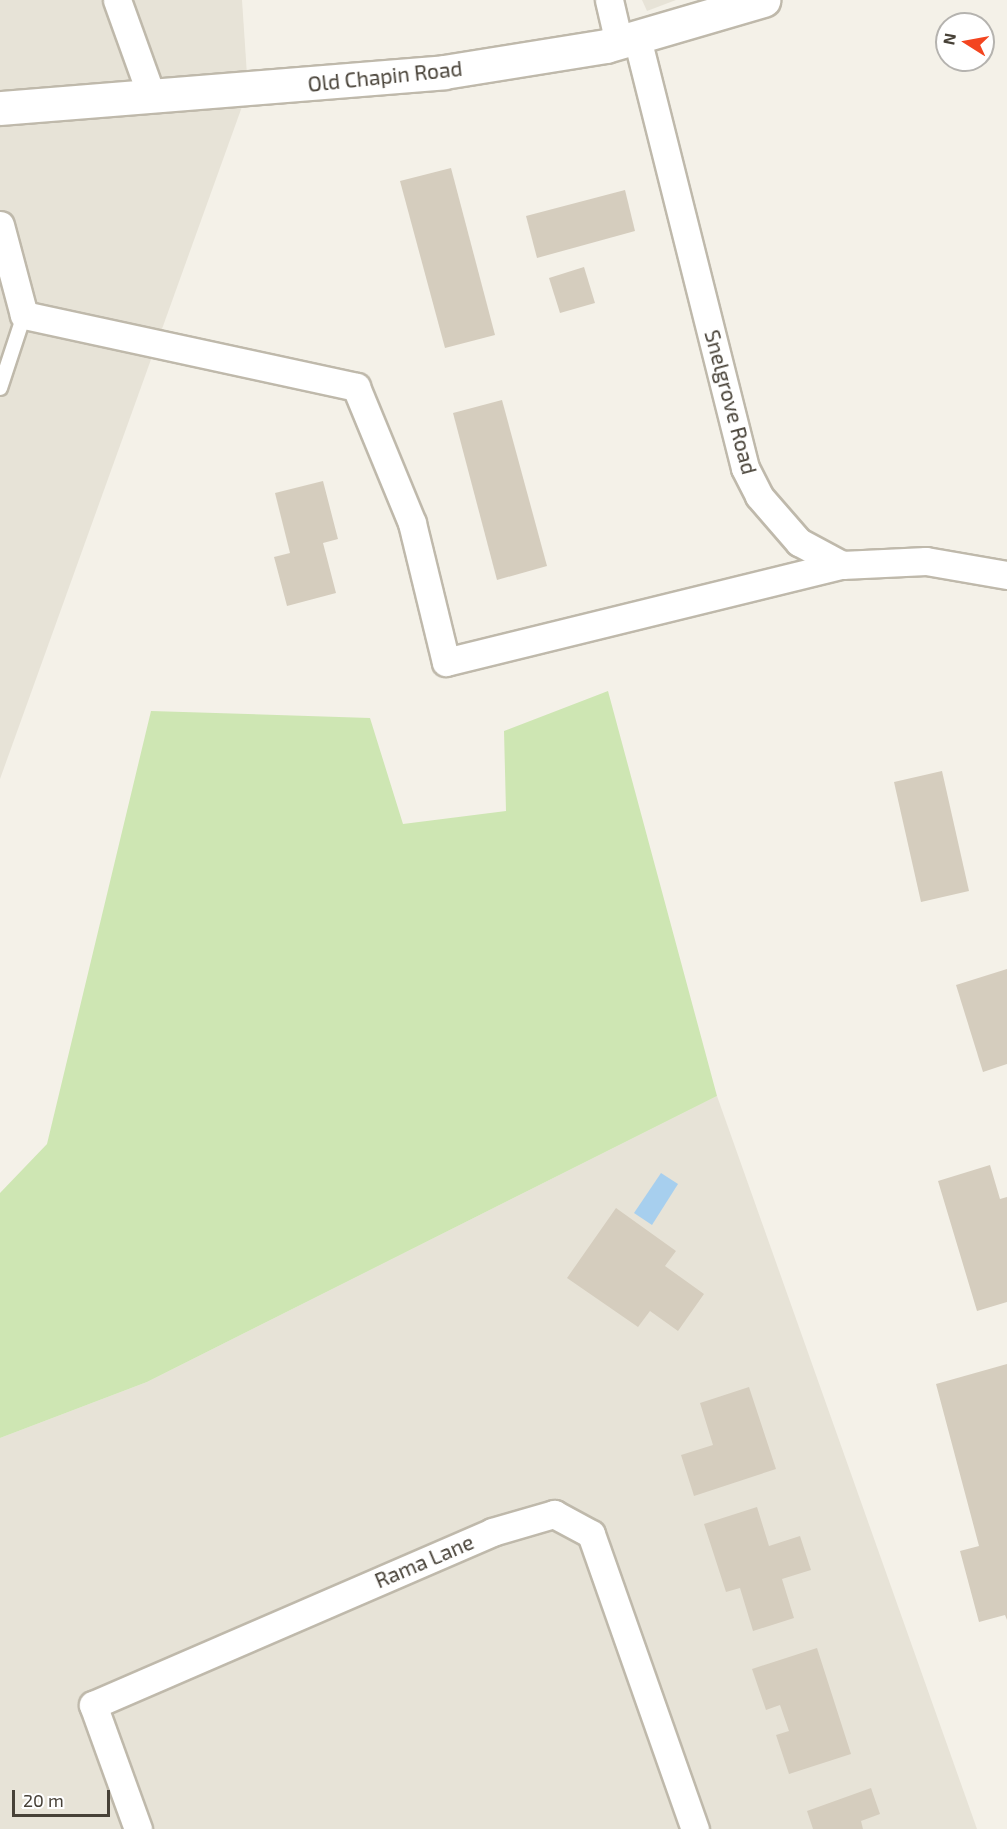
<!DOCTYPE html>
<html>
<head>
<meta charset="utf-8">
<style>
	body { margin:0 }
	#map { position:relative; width:1007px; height:1829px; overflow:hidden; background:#f4f1e8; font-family:"Exo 2",sans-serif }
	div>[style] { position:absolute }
	.residential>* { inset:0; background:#e7e3d7 }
	.green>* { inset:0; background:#cee6b3 }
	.water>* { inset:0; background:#a7cfee }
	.building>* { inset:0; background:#d5cdbe }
	.roads { filter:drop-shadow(2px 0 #bfb9ab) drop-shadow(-2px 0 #bfb9ab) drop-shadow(0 2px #bfb9ab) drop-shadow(0 -2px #bfb9ab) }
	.service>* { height:14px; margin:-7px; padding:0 7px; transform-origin:7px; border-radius:7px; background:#fff }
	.minor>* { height:27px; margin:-13.5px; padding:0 13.5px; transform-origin:13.5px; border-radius:13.5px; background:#fff }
	.tertiary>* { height:33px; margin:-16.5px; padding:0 16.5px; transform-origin:16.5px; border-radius:16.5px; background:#fff }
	span { translate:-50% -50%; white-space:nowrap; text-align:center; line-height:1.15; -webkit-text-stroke:4.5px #fff; paint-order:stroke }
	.street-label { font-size:21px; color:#474137 }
	.north { position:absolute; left:935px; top:12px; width:60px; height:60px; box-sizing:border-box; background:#fff; border:2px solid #b5b3af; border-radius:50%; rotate:281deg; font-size:16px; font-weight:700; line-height:24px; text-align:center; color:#474137 }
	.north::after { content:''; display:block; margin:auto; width:21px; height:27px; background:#f34520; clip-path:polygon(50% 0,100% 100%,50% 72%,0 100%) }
	.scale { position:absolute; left:12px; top:1790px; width:98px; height:27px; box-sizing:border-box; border:3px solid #474137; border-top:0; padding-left:8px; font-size:18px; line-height:21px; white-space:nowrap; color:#474137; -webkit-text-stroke:4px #fff; paint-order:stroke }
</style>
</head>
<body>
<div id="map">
	<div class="residential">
		<div style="clip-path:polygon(0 0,242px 0,248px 90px,0 779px)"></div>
		<div style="clip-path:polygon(642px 0,676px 0,647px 11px)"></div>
		<div style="clip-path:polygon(717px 1096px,977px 1829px,0 1829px,0 1438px,147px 1382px)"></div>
	</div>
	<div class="green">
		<div style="clip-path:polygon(608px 691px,717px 1096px,147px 1382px,0 1438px,0 1193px,47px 1144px,151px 711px,370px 718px,403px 824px,506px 811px,504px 731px)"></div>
	</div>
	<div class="water">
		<div style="clip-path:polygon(661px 1173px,678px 1184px,652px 1225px,634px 1213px)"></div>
	</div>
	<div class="building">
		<div style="clip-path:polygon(451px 168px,495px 335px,445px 348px,400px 181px)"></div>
		<div style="clip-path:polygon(625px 190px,635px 231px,537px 258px,526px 216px)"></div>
		<div style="clip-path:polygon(584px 267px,595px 303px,560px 313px,549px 278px)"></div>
		<div style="clip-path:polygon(502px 400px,547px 566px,497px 580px,453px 413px)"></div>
		<div style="clip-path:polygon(323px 481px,338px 539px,323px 543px,336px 593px,287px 606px,274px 557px,290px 553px,275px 493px)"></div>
		<div style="clip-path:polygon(942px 771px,969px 891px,921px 902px,894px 782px)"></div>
		<div style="clip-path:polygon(1007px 969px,1007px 1064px,983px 1072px,956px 985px)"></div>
		<div style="clip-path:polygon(990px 1165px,1000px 1199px,1007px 1197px,1007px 1302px,977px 1311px,938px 1181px)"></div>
		<div style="clip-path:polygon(616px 1208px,676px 1251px,665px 1266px,704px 1294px,678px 1331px,650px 1311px,638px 1327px,567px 1278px)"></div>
		<div style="clip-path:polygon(1007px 1364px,1007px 1620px,1005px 1615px,979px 1622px,960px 1551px,979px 1546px,936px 1384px)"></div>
		<div style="clip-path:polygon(749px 1387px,776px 1469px,694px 1496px,681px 1455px,713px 1445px,700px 1403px)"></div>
		<div style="clip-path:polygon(757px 1507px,769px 1546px,800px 1536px,811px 1570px,782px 1579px,794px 1618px,753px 1631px,740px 1588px,726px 1592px,704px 1524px)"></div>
		<div style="clip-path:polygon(817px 1648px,851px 1754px,789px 1774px,776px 1735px,789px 1731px,780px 1705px,766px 1710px,752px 1669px)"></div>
		<div style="clip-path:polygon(871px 1788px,880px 1814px,861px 1821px,863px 1829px,813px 1829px,807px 1811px)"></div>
	</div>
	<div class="roads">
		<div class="service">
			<div style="left:0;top:388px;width:77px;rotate:-71.8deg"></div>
		</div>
		<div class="minor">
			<div style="left:117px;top:0;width:103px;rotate:70.2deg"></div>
			<div style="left:609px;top:0;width:44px;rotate:76.9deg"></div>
			<div style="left:637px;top:38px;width:443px;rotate:75.9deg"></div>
			<div style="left:745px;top:468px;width:31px;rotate:63deg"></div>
			<div style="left:759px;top:496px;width:61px;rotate:49deg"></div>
			<div style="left:799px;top:542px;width:49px;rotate:28.1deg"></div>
			<div style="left:842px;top:565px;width:84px;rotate:-2.7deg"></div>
			<div style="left:926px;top:561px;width:82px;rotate:9.8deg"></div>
			<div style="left:0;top:225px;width:93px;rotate:75.1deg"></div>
			<div style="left:24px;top:315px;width:340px;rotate:12.2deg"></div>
			<div style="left:356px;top:387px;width:147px;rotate:67.6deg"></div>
			<div style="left:412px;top:523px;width:143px;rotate:76.3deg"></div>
			<div style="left:446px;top:662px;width:408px;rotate:-13.8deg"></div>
			<div style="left:138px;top:1829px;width:132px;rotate:-109.9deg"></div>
			<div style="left:93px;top:1705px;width:435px;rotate:-23.4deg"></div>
			<div style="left:492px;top:1532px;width:65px;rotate:-16.2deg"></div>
			<div style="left:554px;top:1514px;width:42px;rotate:28.4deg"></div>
			<div style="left:591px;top:1534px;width:313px;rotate:70.6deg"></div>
		</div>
		<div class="tertiary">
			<div style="left:0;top:108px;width:445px;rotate:-4.6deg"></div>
			<div style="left:444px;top:72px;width:164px;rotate:-9.1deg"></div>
			<div style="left:606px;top:46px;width:164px;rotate:-16.3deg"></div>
		</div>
	</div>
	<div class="street-label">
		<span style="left:385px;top:76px;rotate:-6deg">Old Chapin Road</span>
		<span style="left:731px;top:402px;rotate:75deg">Snelgrove Road</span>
		<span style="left:424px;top:1561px;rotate:-23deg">Rama Lane</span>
	</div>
	<div class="north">N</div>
	<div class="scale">20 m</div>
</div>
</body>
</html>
